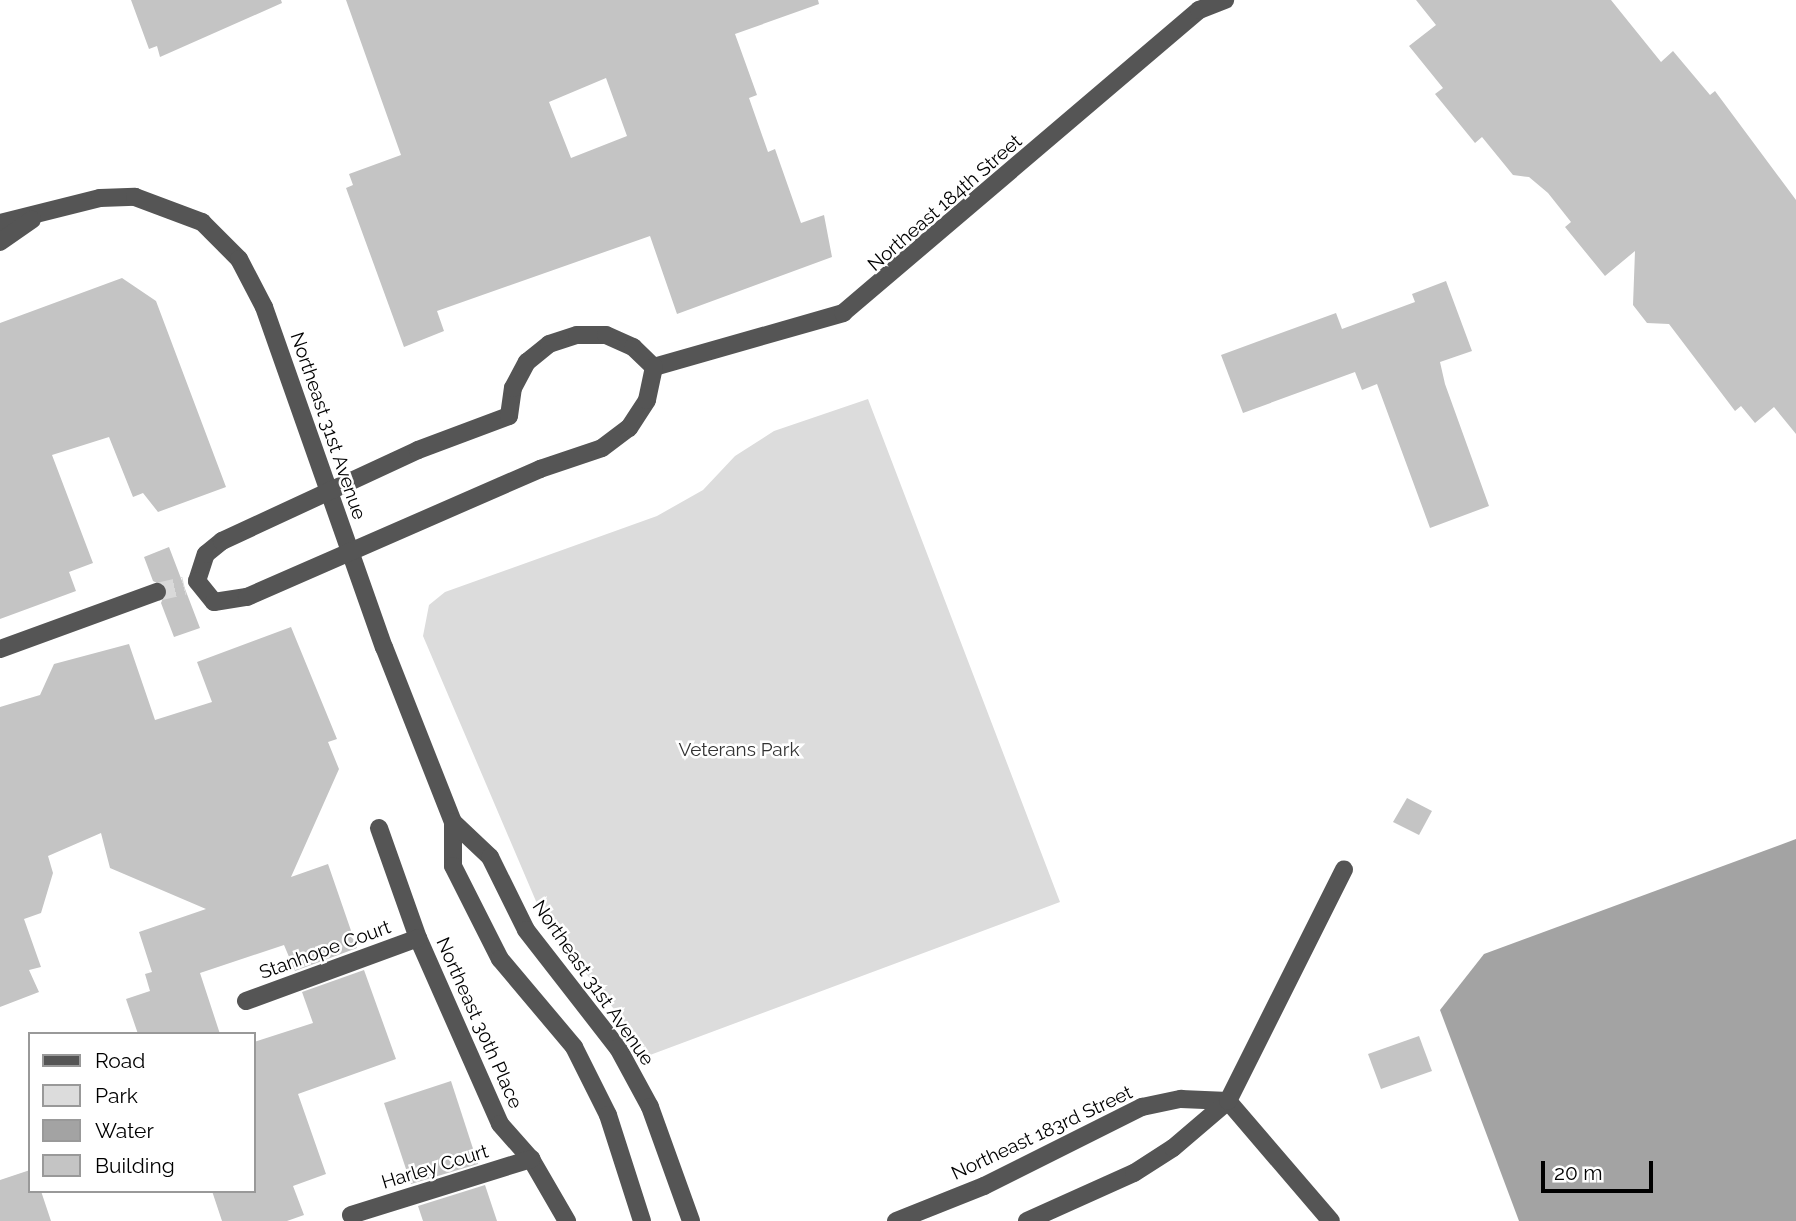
<!DOCTYPE html>
<html>
<head>
<meta charset="utf-8">
<style>
	body { margin:0 }
	#map { position:relative; width:1796px; height:1221px; overflow:hidden; background:#fff; font-family:Raleway,sans-serif }
	div>[style] { position:absolute }
	.green>* { inset:0; background:#dcdcdc }
	.water>* { inset:0; background:#a3a3a3 }
	.building>* { inset:0; background:#c4c4c4 }
	.minor-tunnel>* { height:18px; margin-top:-9px; transform-origin:0; background:repeating-linear-gradient(90deg,#d9d9d9 0 18px,transparent 0 27px) }
	.minor>* { height:18px; margin:-9px; padding:0 9px; transform-origin:9px; border-radius:9px; background:#555 }
	span { translate:-50% -50%; white-space:nowrap; text-align:center; line-height:1.15; -webkit-text-stroke:5px #fff; paint-order:stroke }
	.street-label { font-size:19px; color:#000 }
	.park-label { font-size:19px; color:#333 }
	.legend { position:absolute; left:28px; top:1032px; width:228px; height:161px; box-sizing:border-box; background:#fff; border:2px solid #999; margin:0; padding:9px 12px; list-style:none; font-size:21px; color:#000 }
	.legend li { display:flex; align-items:center; gap:14px; height:35px }
	.legend b { width:35px; border:2px solid #999 }
	.scale { position:absolute; left:1541px; top:1161px; width:112px; height:32px; box-sizing:border-box; border:4px solid #000; border-top:0; padding-left:9px; font-size:21px; line-height:24px; white-space:nowrap; color:#000; -webkit-text-stroke:5px #fff; paint-order:stroke }
</style>
</head>
<body>
<div id="map">
	<div class="green">
		<div style="clip-path:polygon(868px 399px,1060px 902px,650px 1055px,544px 920px,423px 636px,429px 605px,445px 592px,657px 516px,703px 490px,735px 456px,774px 431px)"></div>
	</div>
	<div class="water">
		<div style="clip-path:polygon(1796px 839px,1796px 1221px,1519px 1221px,1440px 1010px,1484px 954px)"></div>
	</div>
	<div class="building">
		<div style="clip-path:polygon(131px 0,281px 0,282px 3px,160px 57px,157px 46px,149px 49px)"></div>
		<div style="clip-path:polygon(evenodd,346px 0,818px 0,819px 4px,735px 34px,757px 95px,749px 98px,768px 152px,775px 149px,801px 223px,824px 215px,832px 257px,677px 314px,650px 236px,437px 311px,444px 331px,404px 347px,346px 188px,353px 185px,349px 174px,401px 155px,346px 0,606px 78px,627px 136px,571px 158px,549px 102px,606px 78px)"></div>
		<div style="clip-path:polygon(1416px 0,1611px 0,1661px 62px,1673px 51px,1710px 95px,1715px 91px,1796px 200px,1796px 434px,1774px 407px,1755px 423px,1741px 406px,1735px 411px,1669px 324px,1647px 323px,1633px 305px,1635px 251px,1605px 276px,1565px 227px,1571px 222px,1548px 193px,1529px 177px,1513px 175px,1482px 137px,1475px 143px,1435px 94px,1443px 88px,1409px 46px,1436px 25px)"></div>
		<div style="clip-path:polygon(122px 278px,156px 301px,226px 487px,158px 512px,143px 493px,133px 497px,109px 437px,52px 455px,93px 563px,69px 572px,76px 591px,0 619px,0 323px)"></div>
		<div style="clip-path:polygon(1446px 281px,1472px 351px,1440px 362px,1445px 384px,1489px 506px,1430px 528px,1377px 384px,1362px 390px,1355px 372px,1243px 413px,1221px 355px,1336px 313px,1342px 329px,1415px 302px,1412px 294px)"></div>
		<div style="clip-path:polygon(169px 547px,200px 628px,174px 637px,161px 603px,167px 588px,153px 581px,144px 557px)"></div>
		<div style="clip-path:polygon(291px 627px,337px 739px,328px 742px,339px 769px,291px 877px,328px 864px,357px 948px,295px 971px,284px 945px,200px 973px,220px 1034px,138px 1034px,126px 999px,150px 991px,145px 974px,152px 972px,139px 932px,206px 909px,110px 868px,101px 833px,48px 856px,53px 873px,41px 913px,24px 919px,41px 967px,29px 970px,39px 992px,0 1007px,0 707px,40px 695px,54px 664px,129px 644px,155px 720px,212px 702px,197px 662px)"></div>
		<div style="clip-path:polygon(1407px 798px,1432px 811px,1419px 835px,1393px 822px)"></div>
		<div style="clip-path:polygon(364px 970px,396px 1059px,298px 1094px,326px 1174px,293px 1186px,304px 1215px,287px 1221px,222px 1221px,212px 1191px,254px 1191px,254px 1042px,313px 1023px,302px 992px)"></div>
		<div style="clip-path:polygon(1419px 1036px,1432px 1071px,1381px 1089px,1368px 1054px)"></div>
		<div style="clip-path:polygon(451px 1081px,478px 1164px,411px 1184px,384px 1103px)"></div>
		<div style="clip-path:polygon(30px 1170px,30px 1191px,41px 1191px,51px 1221px,0 1221px,0 1180px)"></div>
		<div style="clip-path:polygon(485px 1185px,497px 1221px,423px 1221px,418px 1206px)"></div>
	</div>
	<div class="minor-tunnel">
		<div style="left:157px;top:592px;width:28px;rotate:-13deg"></div>
	</div>
	<div class="minor">
		<div style="left:0;top:223px;width:103px;rotate:-14deg"></div>
		<div style="left:100px;top:198px;width:35px;rotate:-2deg"></div>
		<div style="left:135px;top:197px;width:72px;rotate:20.5deg"></div>
		<div style="left:202px;top:222px;width:52px;rotate:45deg"></div>
		<div style="left:239px;top:259px;width:54px;rotate:62.5deg"></div>
		<div style="left:264px;top:307px;width:361px;rotate:70.6deg"></div>
		<div style="left:384px;top:647px;width:188px;rotate:68.5deg"></div>
		<div style="left:453px;top:822px;width:44px;rotate:90deg"></div>
		<div style="left:453px;top:866px;width:104px;rotate:63.2deg"></div>
		<div style="left:500px;top:959px;width:115px;rotate:49.9deg"></div>
		<div style="left:574px;top:1047px;width:76px;rotate:63.4deg"></div>
		<div style="left:608px;top:1115px;width:111px;rotate:72.2deg"></div>
		<div style="left:0;top:242px;width:39px;rotate:-35deg"></div>
		<div style="left:654px;top:367px;width:197px;rotate:-15.9deg"></div>
		<div style="left:843px;top:313px;width:467px;rotate:-40.4deg"></div>
		<div style="left:1199px;top:10px;width:28px;rotate:-21deg"></div>
		<div style="left:197px;top:581px;width:28px;rotate:-72deg"></div>
		<div style="left:206px;top:554px;width:21px;rotate:-39deg"></div>
		<div style="left:222px;top:541px;width:216px;rotate:-24.9deg"></div>
		<div style="left:418px;top:450px;width:97px;rotate:-20.5deg"></div>
		<div style="left:509px;top:416px;width:28px;rotate:-82deg"></div>
		<div style="left:513px;top:388px;width:30px;rotate:-62deg"></div>
		<div style="left:527px;top:362px;width:28px;rotate:-39deg"></div>
		<div style="left:549px;top:344px;width:29px;rotate:-18deg"></div>
		<div style="left:577px;top:335px;width:29px"></div>
		<div style="left:606px;top:335px;width:30px;rotate:24deg"></div>
		<div style="left:633px;top:347px;width:29px;rotate:44deg"></div>
		<div style="left:197px;top:581px;width:27px;rotate:51deg"></div>
		<div style="left:214px;top:602px;width:33px;rotate:-9deg"></div>
		<div style="left:247px;top:597px;width:320px;rotate:-23.6deg"></div>
		<div style="left:540px;top:469px;width:65px;rotate:-18.7deg"></div>
		<div style="left:602px;top:448px;width:34px;rotate:-37deg"></div>
		<div style="left:629px;top:428px;width:33px;rotate:-57deg"></div>
		<div style="left:647px;top:400px;width:34px;rotate:-78deg"></div>
		<div style="left:0;top:649px;width:167px;rotate:-20deg"></div>
		<div style="left:453px;top:822px;width:51px;rotate:43.4deg"></div>
		<div style="left:490px;top:857px;width:81px;rotate:63.7deg"></div>
		<div style="left:526px;top:930px;width:150px;rotate:52.1deg"></div>
		<div style="left:618px;top:1048px;width:67px;rotate:61.5deg"></div>
		<div style="left:650px;top:1107px;width:121px;rotate:70.2deg"></div>
		<div style="left:379px;top:828px;width:117px;rotate:70.5deg"></div>
		<div style="left:418px;top:938px;width:203px;rotate:66.2deg"></div>
		<div style="left:500px;top:1124px;width:47px;rotate:48.5deg"></div>
		<div style="left:531px;top:1159px;width:72px;rotate:59.9deg"></div>
		<div style="left:246px;top:1001px;width:183px;rotate:-20.1deg"></div>
		<div style="left:1228px;top:1101px;width:158px;rotate:49.4deg"></div>
		<div style="left:351px;top:1215px;width:189px;rotate:-17.3deg"></div>
		<div style="left:896px;top:1221px;width:95px;rotate:-21.7deg"></div>
		<div style="left:984px;top:1186px;width:177px;rotate:-26.6deg"></div>
		<div style="left:1142px;top:1107px;width:40px;rotate:-12deg"></div>
		<div style="left:1181px;top:1099px;width:47px;rotate:2.4deg"></div>
		<div style="left:1027px;top:1221px;width:117px;rotate:-24.2deg"></div>
		<div style="left:1134px;top:1173px;width:46px;rotate:-32.7deg"></div>
		<div style="left:1173px;top:1148px;width:72px;rotate:-40.5deg"></div>
		<div style="left:1228px;top:1101px;width:259px;rotate:-63.4deg"></div>
	</div>
	<div class="street-label">
		<span style="left:945px;top:203px;rotate:-41deg">Northeast 184th Street</span>
		<span style="left:328px;top:426px;rotate:71deg">Northeast 31st Avenue</span>
		<span style="left:325px;top:950px;rotate:-20deg">Stanhope Court</span>
		<span style="left:593px;top:983px;rotate:55deg">Northeast 31st Avenue</span>
		<span style="left:479px;top:1023px;rotate:66deg">Northeast 30th Place</span>
		<span style="left:1042px;top:1133px;rotate:-25deg">Northeast 183rd Street</span>
		<span style="left:435px;top:1167px;rotate:-17deg">Harley Court</span>
	</div>
	<div class="park-label">
		<span style="left:739px;top:750px">Veterans Park</span>
	</div>
	<ul class="legend">
	<li><b style="height:9px;background:#555"></b>Road</li>
	<li><b style="height:19px;background:#dcdcdc"></b>Park</li>
	<li><b style="height:19px;background:#a3a3a3"></b>Water</li>
	<li><b style="height:19px;background:#c4c4c4"></b>Building</li>
	</ul>
	<div class="scale">20 m</div>
</div>
</body>
</html>
